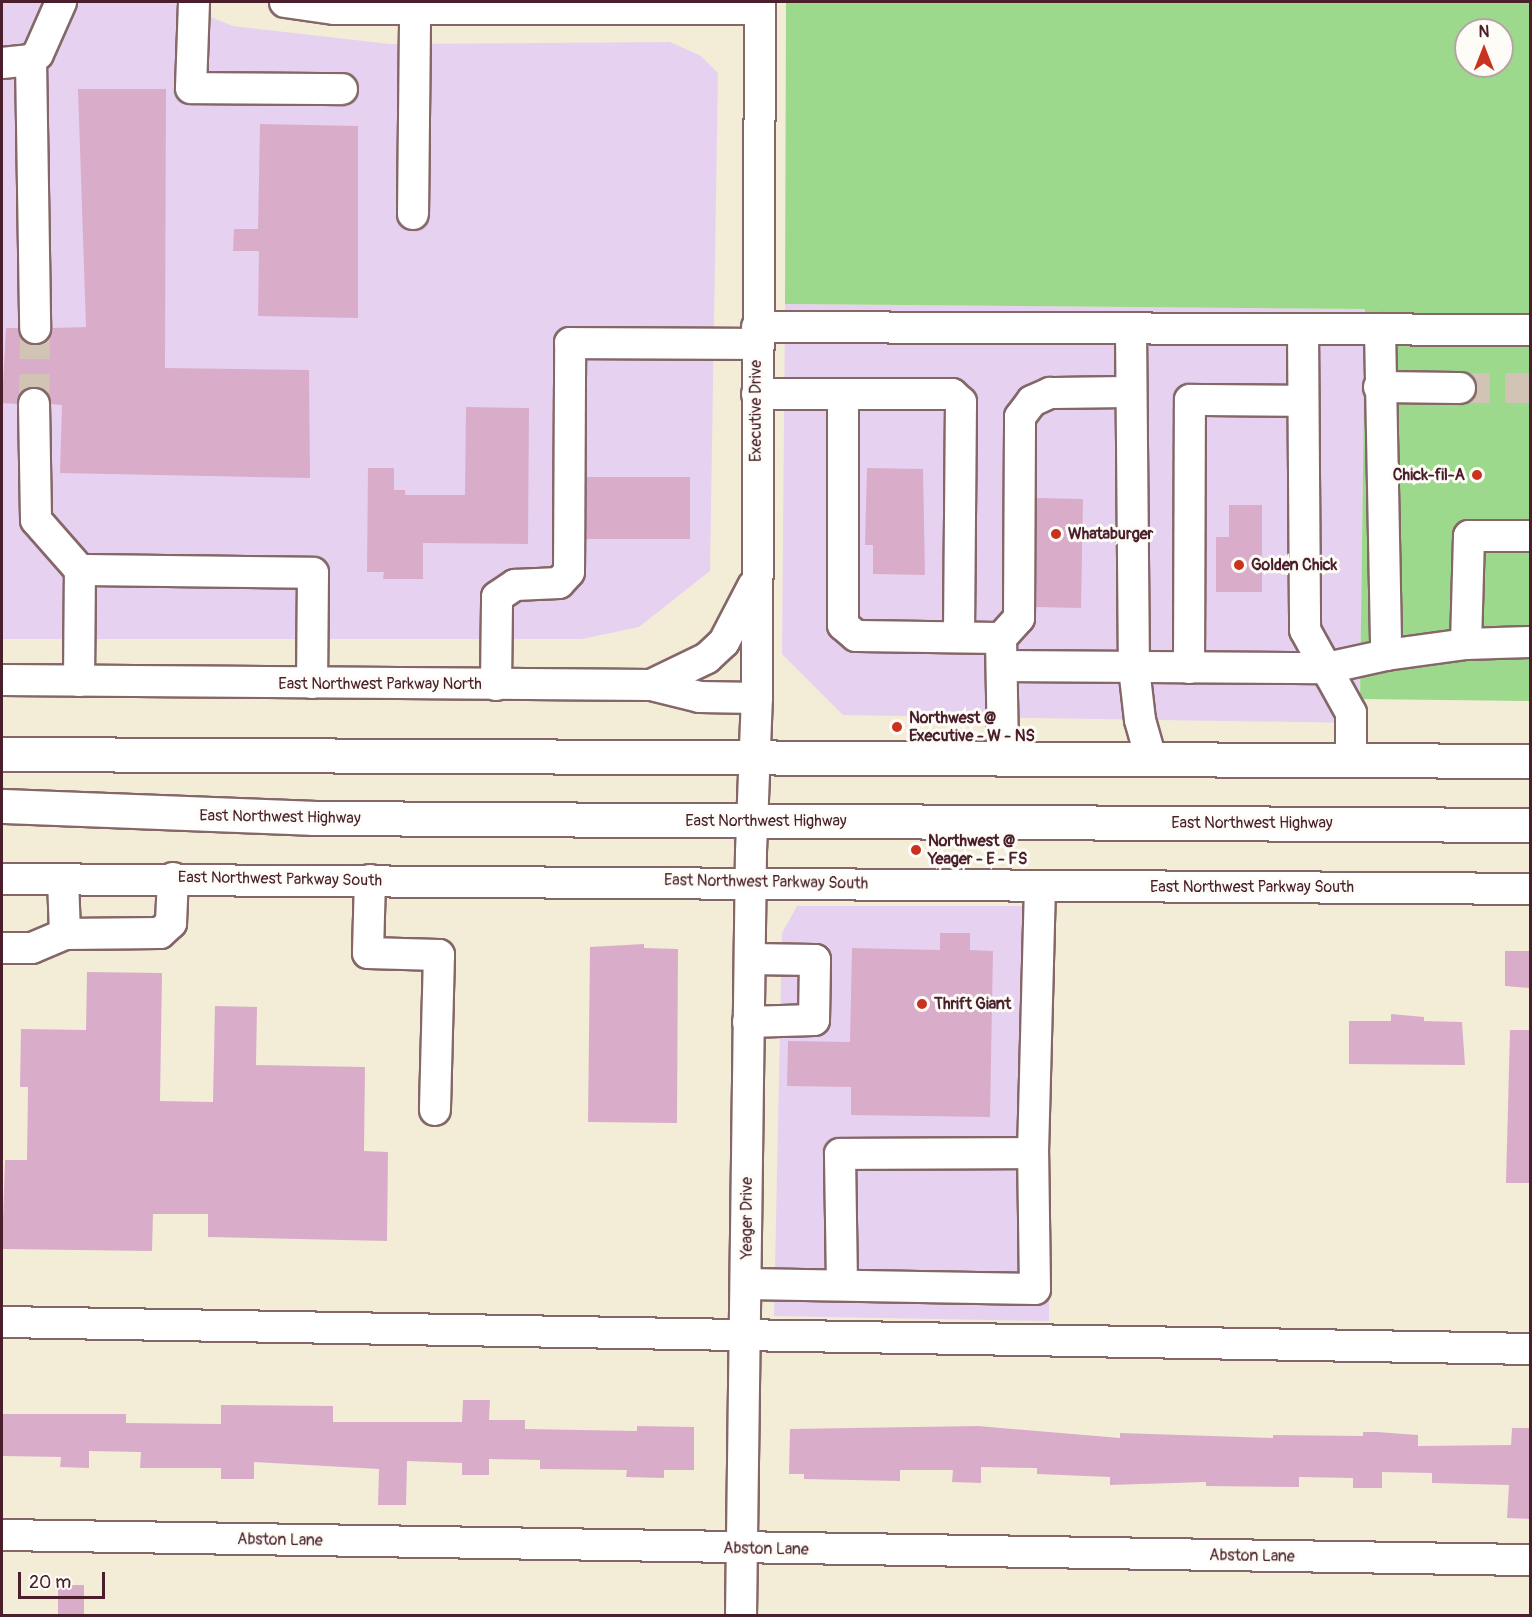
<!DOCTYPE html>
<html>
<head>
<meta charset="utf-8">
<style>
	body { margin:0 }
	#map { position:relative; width:1532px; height:1617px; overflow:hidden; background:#f3edd8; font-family:Pangolin,sans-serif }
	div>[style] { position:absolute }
	.built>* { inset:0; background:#e6d2f0 }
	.green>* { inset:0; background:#9dd98d }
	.building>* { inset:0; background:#d9adc9 }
	.minor-tunnel>* { height:30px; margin-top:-15px; transform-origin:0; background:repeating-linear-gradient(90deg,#d1c4b5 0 30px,transparent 0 45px) }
	.roads { filter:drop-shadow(2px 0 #856768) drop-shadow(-2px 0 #856768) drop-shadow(0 2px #856768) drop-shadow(0 -2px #856768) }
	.minor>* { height:30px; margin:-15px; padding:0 15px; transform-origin:15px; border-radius:15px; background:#fff }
	.major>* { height:33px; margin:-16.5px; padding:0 16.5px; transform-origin:16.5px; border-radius:16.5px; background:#fff }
	.dots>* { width:16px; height:16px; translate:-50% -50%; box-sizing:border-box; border:3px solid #fdfcf7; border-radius:50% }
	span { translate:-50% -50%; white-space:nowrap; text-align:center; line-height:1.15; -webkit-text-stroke:6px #fdfcf7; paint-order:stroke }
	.street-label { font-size:16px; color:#4a1f2b }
	.poi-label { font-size:16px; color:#4a1f2b; font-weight:700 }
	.right { translate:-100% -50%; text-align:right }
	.left { translate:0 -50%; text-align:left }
	.frame { position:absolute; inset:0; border:3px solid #4a1f2b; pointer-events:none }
	.north { position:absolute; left:1454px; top:18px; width:60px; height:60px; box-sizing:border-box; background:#fdfcf7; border:2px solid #b5a4a5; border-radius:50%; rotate:0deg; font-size:16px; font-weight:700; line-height:24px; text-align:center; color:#4a1f2b }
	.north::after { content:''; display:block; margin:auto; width:21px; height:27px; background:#c8321e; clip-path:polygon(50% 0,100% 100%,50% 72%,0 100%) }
	.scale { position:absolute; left:18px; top:1572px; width:87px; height:27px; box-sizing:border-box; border:3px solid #4a1f2b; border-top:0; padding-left:8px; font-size:18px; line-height:21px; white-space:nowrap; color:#4a1f2b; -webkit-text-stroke:4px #fdfcf7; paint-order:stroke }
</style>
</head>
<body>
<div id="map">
	<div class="built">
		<div style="clip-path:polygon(2px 2px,172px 2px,233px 26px,390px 44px,670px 42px,701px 56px,718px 73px,710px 571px,639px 627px,582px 639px,2px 639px)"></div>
		<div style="clip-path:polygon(785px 304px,1365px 309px,1360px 723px,843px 715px,782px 654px)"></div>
		<div style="clip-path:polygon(797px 906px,1051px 906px,1049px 1321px,774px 1316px,782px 933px)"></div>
	</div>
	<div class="green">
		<div style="clip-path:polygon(evenodd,786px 2px,1530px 2px,1530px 701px,1360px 699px,1365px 309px,785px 304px,786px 2px,1466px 30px,1502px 30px,1502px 66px,1466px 66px,1466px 30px)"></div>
	</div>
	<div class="building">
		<div style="clip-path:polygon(78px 89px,166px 89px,165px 368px,309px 370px,310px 478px,60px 473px,62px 405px,51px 404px,48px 395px,34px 387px,25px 390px,17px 404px,2px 403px,6px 328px,18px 328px,21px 337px,35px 345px,44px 342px,52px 328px,86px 327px)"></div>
		<div style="clip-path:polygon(260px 124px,358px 126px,358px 318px,258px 316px,259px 251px,233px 251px,234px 229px,258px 229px)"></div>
		<div style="clip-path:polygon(466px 407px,529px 408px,528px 544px,423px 543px,423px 579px,383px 579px,384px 572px,367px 572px,368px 468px,394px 468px,394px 490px,405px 490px,405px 495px,465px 495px)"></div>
		<div style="clip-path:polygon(867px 468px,923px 469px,925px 575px,873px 574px,873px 545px,865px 545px)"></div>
		<div style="clip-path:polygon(587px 477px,690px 477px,690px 539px,586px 539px)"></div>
		<div style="clip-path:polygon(1037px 498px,1083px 499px,1081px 608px,1036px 607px)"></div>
		<div style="clip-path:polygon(1229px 505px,1262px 505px,1262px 592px,1216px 592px,1216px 537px,1229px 537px)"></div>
		<div style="clip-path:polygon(940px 933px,970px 933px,970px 950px,993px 951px,990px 1117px,851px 1115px,851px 1087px,787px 1086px,788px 1041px,850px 1042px,852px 948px,940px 950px)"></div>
		<div style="clip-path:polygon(644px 944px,644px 948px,678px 949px,677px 1123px,588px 1122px,590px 947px)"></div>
		<div style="clip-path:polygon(1505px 951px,1530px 951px,1530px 988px,1505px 986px)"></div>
		<div style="clip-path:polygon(87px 972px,162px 973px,160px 1101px,213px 1102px,215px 1006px,257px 1007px,256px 1065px,365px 1067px,364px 1151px,388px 1152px,387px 1241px,208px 1237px,208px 1214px,153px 1214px,152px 1251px,2px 1249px,5px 1160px,27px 1160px,28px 1087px,20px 1087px,21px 1029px,86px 1030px)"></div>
		<div style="clip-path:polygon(1391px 1014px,1424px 1017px,1424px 1021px,1462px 1022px,1465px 1065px,1349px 1064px,1349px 1021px,1391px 1021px)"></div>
		<div style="clip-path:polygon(1510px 1030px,1530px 1030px,1530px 1183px,1506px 1183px)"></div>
		<div style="clip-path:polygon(463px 1400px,490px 1400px,489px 1420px,525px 1420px,525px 1429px,637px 1431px,637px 1426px,694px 1427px,694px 1470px,664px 1470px,664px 1478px,626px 1477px,627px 1470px,540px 1469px,540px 1460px,489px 1459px,489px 1475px,462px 1475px,462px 1463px,407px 1461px,406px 1505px,378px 1505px,379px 1469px,254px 1462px,254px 1479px,221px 1479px,221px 1468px,140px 1468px,141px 1452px,89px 1451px,89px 1468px,60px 1467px,61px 1457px,2px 1456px,2px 1414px,126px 1414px,126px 1423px,221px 1424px,221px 1405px,333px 1406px,333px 1422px,462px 1422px)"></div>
		<div style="clip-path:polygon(978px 1426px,1120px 1438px,1120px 1433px,1273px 1438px,1273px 1435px,1363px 1436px,1363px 1432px,1377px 1432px,1418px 1435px,1418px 1446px,1511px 1445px,1512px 1428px,1530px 1428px,1530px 1519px,1507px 1518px,1509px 1485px,1432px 1483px,1432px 1473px,1382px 1472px,1382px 1488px,1353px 1488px,1353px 1478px,1299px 1477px,1299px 1487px,1206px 1486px,1206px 1482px,1110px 1485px,1110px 1477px,1037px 1474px,1037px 1468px,981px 1467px,981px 1483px,952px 1482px,953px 1470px,900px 1470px,900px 1481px,804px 1479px,804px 1474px,789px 1474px,790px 1429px)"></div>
		<div style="clip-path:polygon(58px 1585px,84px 1585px,84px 1616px,58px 1616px)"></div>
	</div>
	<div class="minor-tunnel">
		<div style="left:1460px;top:388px;width:70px"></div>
		<div style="left:34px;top:404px;width:76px;rotate:-89.2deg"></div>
	</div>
	<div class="roads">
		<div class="minor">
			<div style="left:194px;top:2px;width:86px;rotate:92deg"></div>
			<div style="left:191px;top:88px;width:151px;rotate:0.4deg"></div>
			<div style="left:285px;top:2px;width:49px;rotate:8.1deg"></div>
			<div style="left:334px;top:9px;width:425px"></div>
			<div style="left:31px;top:60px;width:268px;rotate:89.1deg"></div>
			<div style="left:2px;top:63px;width:29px;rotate:-6deg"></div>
			<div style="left:31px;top:60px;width:9px;rotate:-41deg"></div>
			<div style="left:38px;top:54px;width:57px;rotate:-66.1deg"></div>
			<div style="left:413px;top:214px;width:204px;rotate:-89.4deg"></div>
			<div style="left:757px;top:327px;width:773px;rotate:0.22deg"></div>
			<div style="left:1131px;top:329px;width:339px;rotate:89.5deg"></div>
			<div style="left:1134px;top:668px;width:52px;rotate:83.4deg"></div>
			<div style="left:1140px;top:720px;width:41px;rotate:74.2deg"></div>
			<div style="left:1380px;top:329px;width:326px;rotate:88.9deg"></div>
			<div style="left:1303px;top:330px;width:300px;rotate:89.6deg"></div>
			<div style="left:1305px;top:630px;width:95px;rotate:61deg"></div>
			<div style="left:1351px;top:713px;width:47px;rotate:90deg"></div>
			<div style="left:1379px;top:387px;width:81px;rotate:0.7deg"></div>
			<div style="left:757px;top:394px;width:195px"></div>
			<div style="left:952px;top:394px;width:12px;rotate:42deg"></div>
			<div style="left:961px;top:402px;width:235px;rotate:90.5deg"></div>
			<div style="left:843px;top:394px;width:231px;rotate:90deg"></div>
			<div style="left:843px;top:625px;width:17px;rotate:40deg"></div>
			<div style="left:856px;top:636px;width:145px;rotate:0.8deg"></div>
			<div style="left:1001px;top:638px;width:120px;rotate:89deg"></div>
			<div style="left:34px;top:404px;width:116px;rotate:89deg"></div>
			<div style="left:36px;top:520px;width:67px;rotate:48.7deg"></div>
			<div style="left:1001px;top:638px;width:27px;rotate:-48deg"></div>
			<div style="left:1019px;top:618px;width:201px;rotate:-89.7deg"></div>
			<div style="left:1020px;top:417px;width:20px;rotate:-53deg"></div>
			<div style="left:1032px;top:401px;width:20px;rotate:-24deg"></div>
			<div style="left:1050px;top:393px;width:81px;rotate:-0.7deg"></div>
			<div style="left:1466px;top:644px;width:108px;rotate:-88.4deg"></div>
			<div style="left:1469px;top:536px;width:61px"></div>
			<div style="left:1002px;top:666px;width:325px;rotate:0.4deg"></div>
			<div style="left:1327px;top:668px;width:60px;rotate:-12.4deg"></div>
			<div style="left:1386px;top:655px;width:81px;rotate:-7.8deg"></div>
			<div style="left:1466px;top:644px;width:64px;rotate:-1.8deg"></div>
			<div style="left:1189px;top:668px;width:268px;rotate:-89.8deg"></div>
			<div style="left:1190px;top:400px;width:113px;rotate:0.5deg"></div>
			<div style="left:2px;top:680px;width:649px;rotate:0.44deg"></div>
			<div style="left:651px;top:685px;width:50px;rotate:13.8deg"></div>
			<div style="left:700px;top:697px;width:57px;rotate:1deg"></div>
			<div style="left:79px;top:681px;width:111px;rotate:-89.5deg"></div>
			<div style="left:80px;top:570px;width:233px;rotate:0.7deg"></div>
			<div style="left:313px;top:573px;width:110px;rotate:90.5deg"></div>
			<div style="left:496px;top:685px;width:88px;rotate:-89.3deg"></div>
			<div style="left:497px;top:597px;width:22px;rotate:-34deg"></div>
			<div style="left:515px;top:585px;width:44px;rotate:-2.6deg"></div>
			<div style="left:559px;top:583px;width:15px;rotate:-48deg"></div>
			<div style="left:569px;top:572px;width:229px;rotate:-89.7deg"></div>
			<div style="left:570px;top:343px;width:186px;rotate:0.3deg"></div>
			<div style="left:651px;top:685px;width:62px;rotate:-25.7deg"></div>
			<div style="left:707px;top:658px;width:23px;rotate:-43deg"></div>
			<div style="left:724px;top:642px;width:63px;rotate:-62.6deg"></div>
			<div style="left:2px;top:879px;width:1528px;rotate:0.37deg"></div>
			<div style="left:63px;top:879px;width:55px;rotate:87.9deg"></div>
			<div style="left:65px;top:934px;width:95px;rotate:-0.6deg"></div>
			<div style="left:160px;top:933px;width:15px;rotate:-42deg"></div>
			<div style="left:171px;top:923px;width:45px;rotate:-87.5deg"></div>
			<div style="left:370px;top:880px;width:73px;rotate:91.6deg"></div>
			<div style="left:368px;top:953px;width:71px;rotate:1.6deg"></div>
			<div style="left:439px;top:955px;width:155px;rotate:91.5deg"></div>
			<div style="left:2px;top:948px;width:30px"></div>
			<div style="left:32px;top:948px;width:36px;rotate:-23deg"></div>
			<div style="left:748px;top:1022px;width:66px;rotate:-1.7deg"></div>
			<div style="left:814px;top:1020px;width:60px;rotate:-89deg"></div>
			<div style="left:815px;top:960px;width:65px;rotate:-179.1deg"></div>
			<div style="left:747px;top:1284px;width:288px;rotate:1deg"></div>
			<div style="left:1035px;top:1289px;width:136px;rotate:-90.8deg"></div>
			<div style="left:1033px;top:1153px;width:267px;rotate:-88.5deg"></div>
			<div style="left:842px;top:1284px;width:130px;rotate:-90.9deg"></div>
			<div style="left:840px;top:1154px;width:193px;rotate:-0.3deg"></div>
			<div style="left:2px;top:1322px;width:1528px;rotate:1.01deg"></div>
			<div style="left:2px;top:1535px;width:1528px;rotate:0.94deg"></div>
			<div style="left:741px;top:1616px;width:764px;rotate:-89.25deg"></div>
			<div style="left:751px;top:852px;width:154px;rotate:-87.8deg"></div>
			<div style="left:757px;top:698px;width:696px;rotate:-89.75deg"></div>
		</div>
		<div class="major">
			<div style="left:2px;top:754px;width:1528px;rotate:0.26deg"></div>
			<div style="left:2px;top:806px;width:311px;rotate:2.2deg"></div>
			<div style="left:313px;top:818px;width:1217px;rotate:0.33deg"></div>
		</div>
	</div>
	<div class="dots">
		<div style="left:1477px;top:475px;background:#c8321e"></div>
		<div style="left:1056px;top:534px;background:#c8321e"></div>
		<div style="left:1239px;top:565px;background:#c8321e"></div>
		<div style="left:897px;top:727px;background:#c8321e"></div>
		<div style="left:916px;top:850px;background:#c8321e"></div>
		<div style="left:922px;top:1004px;background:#c8321e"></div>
	</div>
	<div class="street-label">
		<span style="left:756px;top:411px;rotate:-90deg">Executive Drive</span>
		<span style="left:380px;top:684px">East Northwest Parkway North</span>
		<span style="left:280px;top:817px;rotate:1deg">East Northwest Highway</span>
		<span style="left:766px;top:821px">East Northwest Highway</span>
		<span style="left:1252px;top:823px">East Northwest Highway</span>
		<span style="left:280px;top:879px;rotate:1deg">East Northwest Parkway South</span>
		<span style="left:766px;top:882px;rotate:1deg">East Northwest Parkway South</span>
		<span style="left:1252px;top:887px">East Northwest Parkway South</span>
		<span style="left:747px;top:1218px;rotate:-90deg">Yeager Drive</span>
		<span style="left:280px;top:1540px;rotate:1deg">Abston Lane</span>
		<span style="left:766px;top:1549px;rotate:1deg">Abston Lane</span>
		<span style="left:1252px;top:1556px;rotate:1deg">Abston Lane</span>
	</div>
	<div class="poi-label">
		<span class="right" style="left:1465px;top:475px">Chick-fil-A</span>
		<span class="left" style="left:1068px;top:534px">Whataburger</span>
		<span class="left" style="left:1251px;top:565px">Golden Chick</span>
		<span class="left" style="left:909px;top:727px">Northwest @<br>Executive - W - NS</span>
		<span class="left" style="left:928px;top:850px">Northwest @<br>Yeager - E - FS</span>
		<span class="left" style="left:934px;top:1004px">Thrift Giant</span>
	</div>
	<div class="frame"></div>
	<div class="north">N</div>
	<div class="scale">20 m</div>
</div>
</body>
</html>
